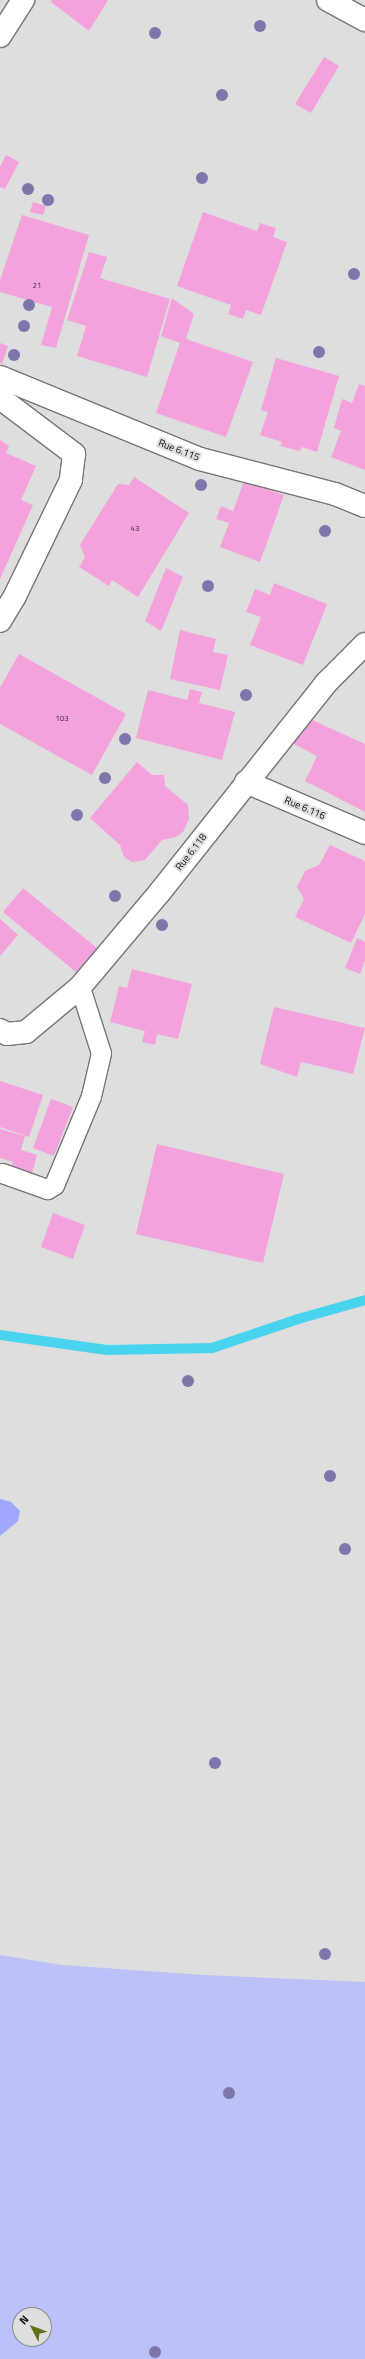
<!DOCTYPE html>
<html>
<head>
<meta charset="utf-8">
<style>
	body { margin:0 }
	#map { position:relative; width:365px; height:2359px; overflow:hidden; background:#dededf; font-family:"Titillium Web",sans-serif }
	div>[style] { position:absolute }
	.green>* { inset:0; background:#bcc1f9 }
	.forest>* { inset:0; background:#a1a7fc }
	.stream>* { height:10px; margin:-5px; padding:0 5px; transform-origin:5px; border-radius:5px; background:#48d3ee }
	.building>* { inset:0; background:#f4a2dc }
	.roads { filter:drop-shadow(1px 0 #767677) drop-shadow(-1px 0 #767677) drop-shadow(0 1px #767677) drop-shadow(0 -1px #767677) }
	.service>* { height:19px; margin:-9.5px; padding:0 9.5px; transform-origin:9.5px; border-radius:9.5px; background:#fff }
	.minor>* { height:22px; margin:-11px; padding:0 11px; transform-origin:11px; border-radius:11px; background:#fff }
	.trees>* { width:12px; height:12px; margin:-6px; border-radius:50%; background:#7d76ab }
	span { translate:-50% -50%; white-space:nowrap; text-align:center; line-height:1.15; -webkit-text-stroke:4px #dededf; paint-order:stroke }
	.number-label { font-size:8px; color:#453140 }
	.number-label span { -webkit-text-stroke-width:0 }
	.street-label { font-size:10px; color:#0b0b0c }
	.north { position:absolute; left:12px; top:2307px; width:40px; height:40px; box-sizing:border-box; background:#dededf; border:1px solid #8a8a8b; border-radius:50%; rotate:312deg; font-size:11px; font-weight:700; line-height:16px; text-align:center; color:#0b0b0c }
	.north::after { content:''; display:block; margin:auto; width:14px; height:18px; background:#677018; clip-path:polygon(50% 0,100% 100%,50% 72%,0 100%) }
</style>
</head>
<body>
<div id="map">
	<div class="green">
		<div style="clip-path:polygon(evenodd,0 1955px,62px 1965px,204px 1975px,365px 1982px,365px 2359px,0 2359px,0 1955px,20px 2315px,44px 2315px,44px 2339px,20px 2339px,20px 2315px)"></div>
	</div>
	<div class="forest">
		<div style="clip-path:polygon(0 1499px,11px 1502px,20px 1511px,18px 1521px,0 1536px)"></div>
	</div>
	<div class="stream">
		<div style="left:0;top:1335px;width:108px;rotate:8deg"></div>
		<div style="left:107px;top:1350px;width:105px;rotate:-1.1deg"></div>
		<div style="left:212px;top:1348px;width:91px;rotate:-18.6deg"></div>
		<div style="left:298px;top:1319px;width:70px;rotate:-15.8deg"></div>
	</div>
	<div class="building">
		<div style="clip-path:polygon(52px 0,108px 0,89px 31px,51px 2px)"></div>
		<div style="clip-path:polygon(324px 57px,339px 66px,311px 113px,295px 104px)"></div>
		<div style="clip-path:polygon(6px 155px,19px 162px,5px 189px,0 187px,0 167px)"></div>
		<div style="clip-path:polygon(33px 202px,46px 206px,43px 215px,30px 212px)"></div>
		<div style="clip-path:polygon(203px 212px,257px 231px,260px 223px,276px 228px,273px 237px,287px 242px,261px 315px,246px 310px,243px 319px,228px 314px,231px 305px,177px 286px)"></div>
		<div style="clip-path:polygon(22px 215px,89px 235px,56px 348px,41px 345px,52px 307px,0 292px,0 280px)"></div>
		<div style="clip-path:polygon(89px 252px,107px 257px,100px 278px,170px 299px,147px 377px,77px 356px,86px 326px,67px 320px)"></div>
		<div style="clip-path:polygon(172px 298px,194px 314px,186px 339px,253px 362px,226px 437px,156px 413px,180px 343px,161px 336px)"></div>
		<div style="clip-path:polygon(0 343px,8px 346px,2px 364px,0 363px)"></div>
		<div style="clip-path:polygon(276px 358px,339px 376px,317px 452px,302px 447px,300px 451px,280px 446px,282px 442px,260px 435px,268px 412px,261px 410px)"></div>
		<div style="clip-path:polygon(359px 384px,365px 386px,365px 470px,331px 457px,341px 431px,334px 428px,342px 399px,352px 403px)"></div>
		<div style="clip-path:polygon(0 440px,9px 446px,6px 453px,36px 466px,21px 500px,33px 505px,0 579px)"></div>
		<div style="clip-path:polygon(134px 477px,189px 513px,138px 597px,112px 580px,109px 586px,79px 567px,85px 557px,80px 545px,118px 484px,129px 485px)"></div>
		<div style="clip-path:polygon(244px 481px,284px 495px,260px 562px,220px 547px,229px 523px,216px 519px,221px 506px,233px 511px)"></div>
		<div style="clip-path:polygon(166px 568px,183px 577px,161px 631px,145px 621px)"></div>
		<div style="clip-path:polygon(274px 583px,327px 604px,303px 665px,250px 645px,261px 617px,246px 612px,255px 589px,270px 595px)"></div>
		<div style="clip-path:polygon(180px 630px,216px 639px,213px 652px,228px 655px,220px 690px,170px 679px)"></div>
		<div style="clip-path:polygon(19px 654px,126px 714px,92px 775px,0 724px,0 688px)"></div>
		<div style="clip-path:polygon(190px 689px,202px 692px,199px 703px,235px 712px,222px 760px,136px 738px,148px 690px,187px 700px)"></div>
		<div style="clip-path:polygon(310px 719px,365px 744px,365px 812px,305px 781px,317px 756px,290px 742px)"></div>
		<div style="clip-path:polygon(137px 762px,152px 775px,164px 775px,165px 786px,188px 805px,189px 819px,183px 832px,176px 837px,162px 840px,145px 860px,132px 862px,124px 857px,120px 845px,90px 818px)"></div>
		<div style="clip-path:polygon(330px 845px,365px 861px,365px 914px,351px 943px,295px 917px,304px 899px,297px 887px,305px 871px,319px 865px)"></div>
		<div style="clip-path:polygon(23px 888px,97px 948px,76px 972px,3px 912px)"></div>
		<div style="clip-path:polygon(0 919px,18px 935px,0 956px)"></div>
		<div style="clip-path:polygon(357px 938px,365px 942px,365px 960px,360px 974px,345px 968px)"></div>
		<div style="clip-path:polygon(132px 969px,192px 984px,178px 1039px,157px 1034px,155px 1045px,142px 1042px,145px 1031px,110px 1022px,119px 986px,127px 988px)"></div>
		<div style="clip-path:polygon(274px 1007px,365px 1028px,353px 1074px,301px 1062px,297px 1077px,260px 1064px)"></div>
		<div style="clip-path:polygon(0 1081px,43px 1095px,29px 1137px,0 1127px)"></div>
		<div style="clip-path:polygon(51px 1099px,73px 1107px,54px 1156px,33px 1148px)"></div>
		<div style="clip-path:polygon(0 1129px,25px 1136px,21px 1150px,37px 1155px,31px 1178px,10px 1172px,13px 1162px,0 1158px)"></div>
		<div style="clip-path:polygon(157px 1144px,284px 1174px,263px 1263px,136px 1234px)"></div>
		<div style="clip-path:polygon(53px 1213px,85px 1225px,73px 1259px,41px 1247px)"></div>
	</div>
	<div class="roads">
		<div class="service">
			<div style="left:2px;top:1173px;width:48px;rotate:19.6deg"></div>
			<div style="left:47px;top:1189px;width:8px;rotate:-30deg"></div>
			<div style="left:54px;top:1185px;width:96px;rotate:-67.4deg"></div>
			<div style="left:91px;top:1096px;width:44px;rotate:-76.9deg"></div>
			<div style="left:101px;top:1053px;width:69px;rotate:-107.7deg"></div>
		</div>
		<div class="minor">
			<div style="left:328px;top:0;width:42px;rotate:28.4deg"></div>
			<div style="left:0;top:36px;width:43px;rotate:-57.4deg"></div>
			<div style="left:0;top:377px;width:216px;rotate:22.3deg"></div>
			<div style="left:200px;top:459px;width:139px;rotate:14.5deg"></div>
			<div style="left:335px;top:494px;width:32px;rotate:22deg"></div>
			<div style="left:0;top:398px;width:93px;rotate:37.1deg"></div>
			<div style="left:74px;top:454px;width:26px;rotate:97deg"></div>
			<div style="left:71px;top:480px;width:129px;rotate:115.8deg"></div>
			<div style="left:15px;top:596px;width:29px;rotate:121deg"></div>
			<div style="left:246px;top:782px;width:129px;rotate:23.2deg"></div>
			<div style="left:0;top:1030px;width:8px;rotate:30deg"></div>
			<div style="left:7px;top:1034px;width:19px;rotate:-6deg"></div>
			<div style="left:26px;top:1032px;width:70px;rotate:-39.8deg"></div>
			<div style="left:80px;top:987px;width:124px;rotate:-49.9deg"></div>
			<div style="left:160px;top:892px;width:267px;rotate:-51.5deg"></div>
			<div style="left:326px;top:683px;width:55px;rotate:-45deg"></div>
		</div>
	</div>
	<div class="trees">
		<div style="left:260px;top:26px"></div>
		<div style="left:155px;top:33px"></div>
		<div style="left:222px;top:95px"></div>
		<div style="left:202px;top:178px"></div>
		<div style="left:28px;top:189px"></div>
		<div style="left:48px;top:200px"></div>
		<div style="left:354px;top:274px"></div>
		<div style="left:29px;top:305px"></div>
		<div style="left:24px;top:326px"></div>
		<div style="left:319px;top:352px"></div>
		<div style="left:14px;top:355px"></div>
		<div style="left:201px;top:485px"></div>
		<div style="left:325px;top:531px"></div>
		<div style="left:208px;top:586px"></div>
		<div style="left:246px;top:695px"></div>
		<div style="left:125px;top:739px"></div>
		<div style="left:105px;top:778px"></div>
		<div style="left:77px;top:815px"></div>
		<div style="left:115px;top:896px"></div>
		<div style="left:162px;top:925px"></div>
		<div style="left:188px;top:1381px"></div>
		<div style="left:330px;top:1476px"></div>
		<div style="left:345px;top:1549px"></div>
		<div style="left:215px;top:1763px"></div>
		<div style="left:325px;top:1954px"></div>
		<div style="left:229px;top:2093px"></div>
		<div style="left:155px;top:2352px"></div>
	</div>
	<div class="number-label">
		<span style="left:37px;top:286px">21</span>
		<span style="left:135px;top:529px">43</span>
		<span style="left:62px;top:719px">103</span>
	</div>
	<div class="street-label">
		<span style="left:179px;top:450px;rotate:21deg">Rue 6.115</span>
		<span style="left:305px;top:808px;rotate:23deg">Rue 6.116</span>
		<span style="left:191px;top:852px;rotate:-52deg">Rue 6.118</span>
	</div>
	<div class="north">N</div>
</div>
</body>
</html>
